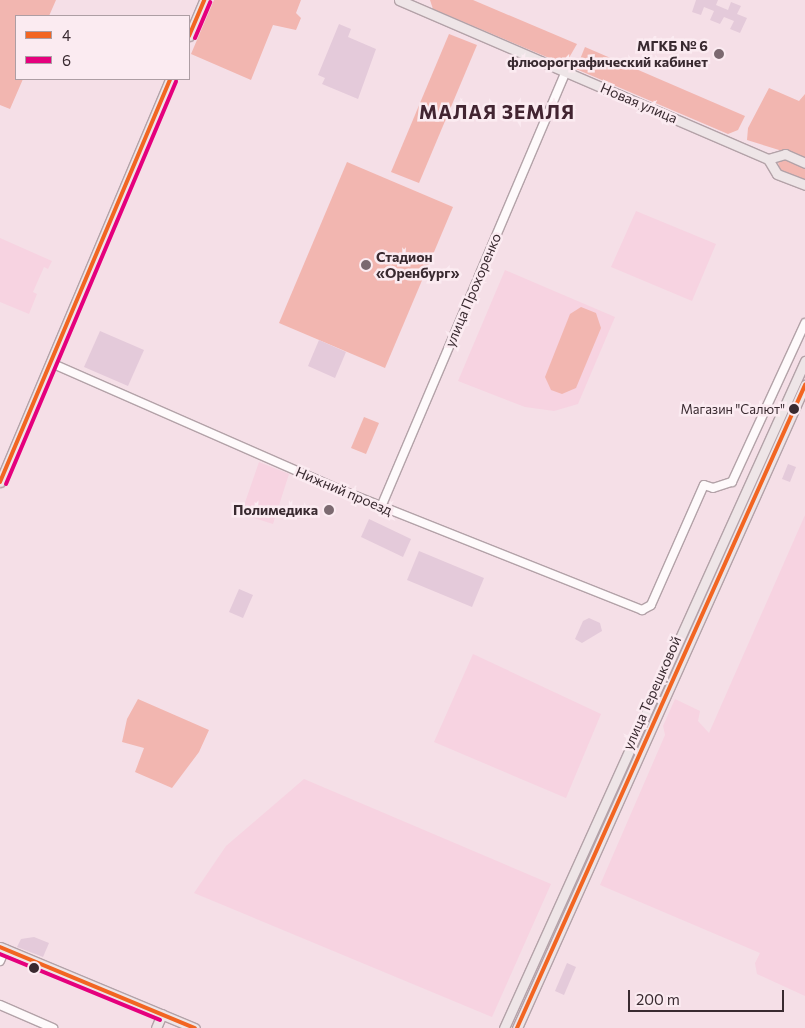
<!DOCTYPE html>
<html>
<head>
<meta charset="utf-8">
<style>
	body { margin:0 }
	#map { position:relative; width:805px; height:1028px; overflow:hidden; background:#f5dfe7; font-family:Commissioner,sans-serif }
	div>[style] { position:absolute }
	.built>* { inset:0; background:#f7d3e1 }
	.green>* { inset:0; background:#f2b6b0 }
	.building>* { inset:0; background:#e4cada }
	.roads { filter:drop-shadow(1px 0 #b3a2a8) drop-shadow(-1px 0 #b3a2a8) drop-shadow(0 1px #b3a2a8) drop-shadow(0 -1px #b3a2a8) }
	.minor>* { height:8px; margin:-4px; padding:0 4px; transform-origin:4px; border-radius:4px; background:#fefafb }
	.major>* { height:9px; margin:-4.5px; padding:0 4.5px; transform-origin:4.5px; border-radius:4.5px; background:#eee5e7 }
	.bus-1>* { height:4px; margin:-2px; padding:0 2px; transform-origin:2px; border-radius:2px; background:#f26522 }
	.bus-2>* { height:4px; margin:-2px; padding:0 2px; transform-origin:2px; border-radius:2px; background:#e5007d }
	.dots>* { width:14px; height:14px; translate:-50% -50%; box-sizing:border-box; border:2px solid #fbebf1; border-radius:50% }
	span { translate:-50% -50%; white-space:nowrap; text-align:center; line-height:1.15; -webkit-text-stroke:5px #fbebf1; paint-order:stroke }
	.bus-label { font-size:13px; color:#392a30 }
	.right { translate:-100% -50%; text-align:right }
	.poi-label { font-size:14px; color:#392a30; font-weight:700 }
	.left { translate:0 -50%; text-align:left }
	.street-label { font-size:14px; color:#392a30 }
	.district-label { font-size:19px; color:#422431; font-weight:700; letter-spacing:1px }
	.legend { position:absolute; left:15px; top:15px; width:175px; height:65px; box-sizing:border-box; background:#fbebf1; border:1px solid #ad9ea4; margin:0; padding:6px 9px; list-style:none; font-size:15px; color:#392a30 }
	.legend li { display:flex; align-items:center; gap:10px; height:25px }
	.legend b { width:25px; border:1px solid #ad9ea4 }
	.scale { position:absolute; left:628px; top:990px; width:156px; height:22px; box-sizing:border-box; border:2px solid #392a30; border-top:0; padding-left:6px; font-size:15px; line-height:18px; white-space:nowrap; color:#392a30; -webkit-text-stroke:4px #fbebf1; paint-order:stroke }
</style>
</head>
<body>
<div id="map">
	<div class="built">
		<div style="clip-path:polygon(636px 211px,716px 244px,692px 301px,611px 267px)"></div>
		<div style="clip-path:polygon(0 238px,52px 261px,48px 269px,44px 267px,33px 292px,37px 294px,29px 314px,0 302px)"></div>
		<div style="clip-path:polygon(505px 270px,615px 317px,578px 404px,554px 411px,525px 407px,458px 381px)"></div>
		<div style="clip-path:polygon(259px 462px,289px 474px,273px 524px,241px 514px)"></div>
		<div style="clip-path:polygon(805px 515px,805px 996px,757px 974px,755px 963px,760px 953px,600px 885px,665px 735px,663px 726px,675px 699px,700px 711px,698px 721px,709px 733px)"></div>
		<div style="clip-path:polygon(473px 654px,601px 714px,566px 798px,434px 742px)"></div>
		<div style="clip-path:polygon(304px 779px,551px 884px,492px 1017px,194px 893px,226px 846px)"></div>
	</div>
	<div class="green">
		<div style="clip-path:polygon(0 0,56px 0,49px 16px,16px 16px,16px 79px,23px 79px,10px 109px,0 105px)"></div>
		<div style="clip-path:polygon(214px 0,301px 0,296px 13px,301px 18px,296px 30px,273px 25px,251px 80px,191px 54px)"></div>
		<div style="clip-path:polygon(430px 0,473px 0,577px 44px,566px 63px,561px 63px,433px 9px)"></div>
		<div style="clip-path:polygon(449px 34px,477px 45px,419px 183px,391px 172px)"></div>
		<div style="clip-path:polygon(585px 47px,745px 116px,738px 130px,728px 134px,576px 69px)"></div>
		<div style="clip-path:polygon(769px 88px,799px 101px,805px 94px,805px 158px,747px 140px,748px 128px)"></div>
		<div style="clip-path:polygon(786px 159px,805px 167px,805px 182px,779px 170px,778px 161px)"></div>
		<div style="clip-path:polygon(347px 162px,453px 207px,385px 368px,279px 323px)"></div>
		<div style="clip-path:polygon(581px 307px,596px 313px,601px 328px,576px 388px,562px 394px,551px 390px,545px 377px,570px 314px)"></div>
		<div style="clip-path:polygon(364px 417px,379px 423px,366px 454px,351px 448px)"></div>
		<div style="clip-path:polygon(138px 699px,209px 730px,199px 752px,172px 788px,135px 772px,144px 748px,122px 742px,127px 719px)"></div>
	</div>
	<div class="building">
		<div style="clip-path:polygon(696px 0,718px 0,716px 5px,728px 10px,731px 2px,741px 6px,737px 14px,747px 18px,740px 33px,730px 29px,734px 21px,724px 17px,720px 24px,710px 20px,714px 11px,704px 7px,701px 15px,692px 12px)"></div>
		<div style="clip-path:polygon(339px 24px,351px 29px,348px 37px,376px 49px,358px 99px,322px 84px,325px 78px,318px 75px)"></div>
		<div style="clip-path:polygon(100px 331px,144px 350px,128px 386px,84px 367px)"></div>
		<div style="clip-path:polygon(319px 340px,346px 352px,335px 378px,308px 366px)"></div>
		<div style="clip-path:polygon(788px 464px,796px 467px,790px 482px,782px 479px)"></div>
		<div style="clip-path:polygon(369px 519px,411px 539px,403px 557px,361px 537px)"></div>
		<div style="clip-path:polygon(419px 551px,484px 578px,472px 607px,407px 580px)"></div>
		<div style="clip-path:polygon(239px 589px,253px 595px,243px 618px,229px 612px)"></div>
		<div style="clip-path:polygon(589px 618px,600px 623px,602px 631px,582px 643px,575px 639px,583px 621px)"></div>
		<div style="clip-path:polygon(34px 937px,49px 943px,43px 957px,17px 947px,21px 939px)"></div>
		<div style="clip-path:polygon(567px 963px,576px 967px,564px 995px,555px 991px)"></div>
	</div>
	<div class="roads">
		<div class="minor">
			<div style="left:51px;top:363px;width:308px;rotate:23.7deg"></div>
			<div style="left:333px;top:487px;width:333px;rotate:21.7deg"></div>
			<div style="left:642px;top:610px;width:10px;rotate:-29deg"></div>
			<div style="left:651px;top:605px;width:131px;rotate:-66.2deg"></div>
			<div style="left:704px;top:485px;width:9px;rotate:18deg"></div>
			<div style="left:713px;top:488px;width:20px;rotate:-18deg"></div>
			<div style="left:732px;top:482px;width:175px;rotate:-65.3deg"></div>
			<div style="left:381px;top:507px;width:473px;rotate:-67deg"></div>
			<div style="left:0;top:961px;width:13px;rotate:-67deg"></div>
			<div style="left:0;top:1005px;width:58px;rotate:23.5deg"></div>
		</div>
		<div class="major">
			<div style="left:399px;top:0;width:402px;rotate:23.3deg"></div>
			<div style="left:768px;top:159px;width:17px;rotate:59deg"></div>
			<div style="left:777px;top:174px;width:30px;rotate:21deg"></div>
			<div style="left:189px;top:36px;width:39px;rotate:-67deg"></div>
			<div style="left:768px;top:159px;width:18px;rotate:-16deg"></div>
			<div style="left:785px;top:154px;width:22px;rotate:24deg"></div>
			<div style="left:0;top:482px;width:437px;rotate:-67.1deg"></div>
			<div style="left:0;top:947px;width:211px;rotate:22.6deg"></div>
			<div style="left:156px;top:1028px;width:15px;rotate:-67deg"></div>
			<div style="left:504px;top:1028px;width:732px;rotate:-65.71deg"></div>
			<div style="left:517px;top:1028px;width:705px;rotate:-65.87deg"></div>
		</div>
	</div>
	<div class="bus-1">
		<div style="left:189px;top:36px;width:39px;rotate:-67deg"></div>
		<div style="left:0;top:482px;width:437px;rotate:-67.1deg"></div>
		<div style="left:0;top:947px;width:211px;rotate:22.6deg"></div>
		<div style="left:517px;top:1028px;width:705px;rotate:-65.87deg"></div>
	</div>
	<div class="bus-2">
		<div style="left:195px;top:38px;width:39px;rotate:-67deg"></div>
		<div style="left:6px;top:484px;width:437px;rotate:-67.1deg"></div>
		<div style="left:0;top:954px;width:173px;rotate:22.4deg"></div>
	</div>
	<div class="dots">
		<div style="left:719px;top:54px;background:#7b6970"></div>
		<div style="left:366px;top:265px;background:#7b6970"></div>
		<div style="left:794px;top:409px;background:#392a30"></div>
		<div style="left:329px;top:510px;background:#7b6970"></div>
		<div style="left:34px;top:968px;background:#392a30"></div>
	</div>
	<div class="bus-label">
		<span class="right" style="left:785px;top:409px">Магазин "Салют"</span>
	</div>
	<div class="poi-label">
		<span class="right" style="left:708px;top:54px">МГКБ № 6<br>флюорографический кабинет</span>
		<span class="left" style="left:376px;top:265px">Стадион<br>«Оренбург»</span>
		<span class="right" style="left:318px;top:510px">Полимедика</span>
	</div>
	<div class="street-label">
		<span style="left:639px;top:103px;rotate:23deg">Новая улица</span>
		<span style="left:473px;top:290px;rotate:-67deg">улица Прохоренко</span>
		<span style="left:344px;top:491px;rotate:23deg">Нижний проезд</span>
		<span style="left:652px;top:693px;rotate:-66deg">улица Терешковой</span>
	</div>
	<div class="district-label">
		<span style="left:497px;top:112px">МАЛАЯ ЗЕМЛЯ</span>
	</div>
	<ul class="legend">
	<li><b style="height:6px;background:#f26522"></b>4</li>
	<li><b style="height:6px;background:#e5007d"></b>6</li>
	</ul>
	<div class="scale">200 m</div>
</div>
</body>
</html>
